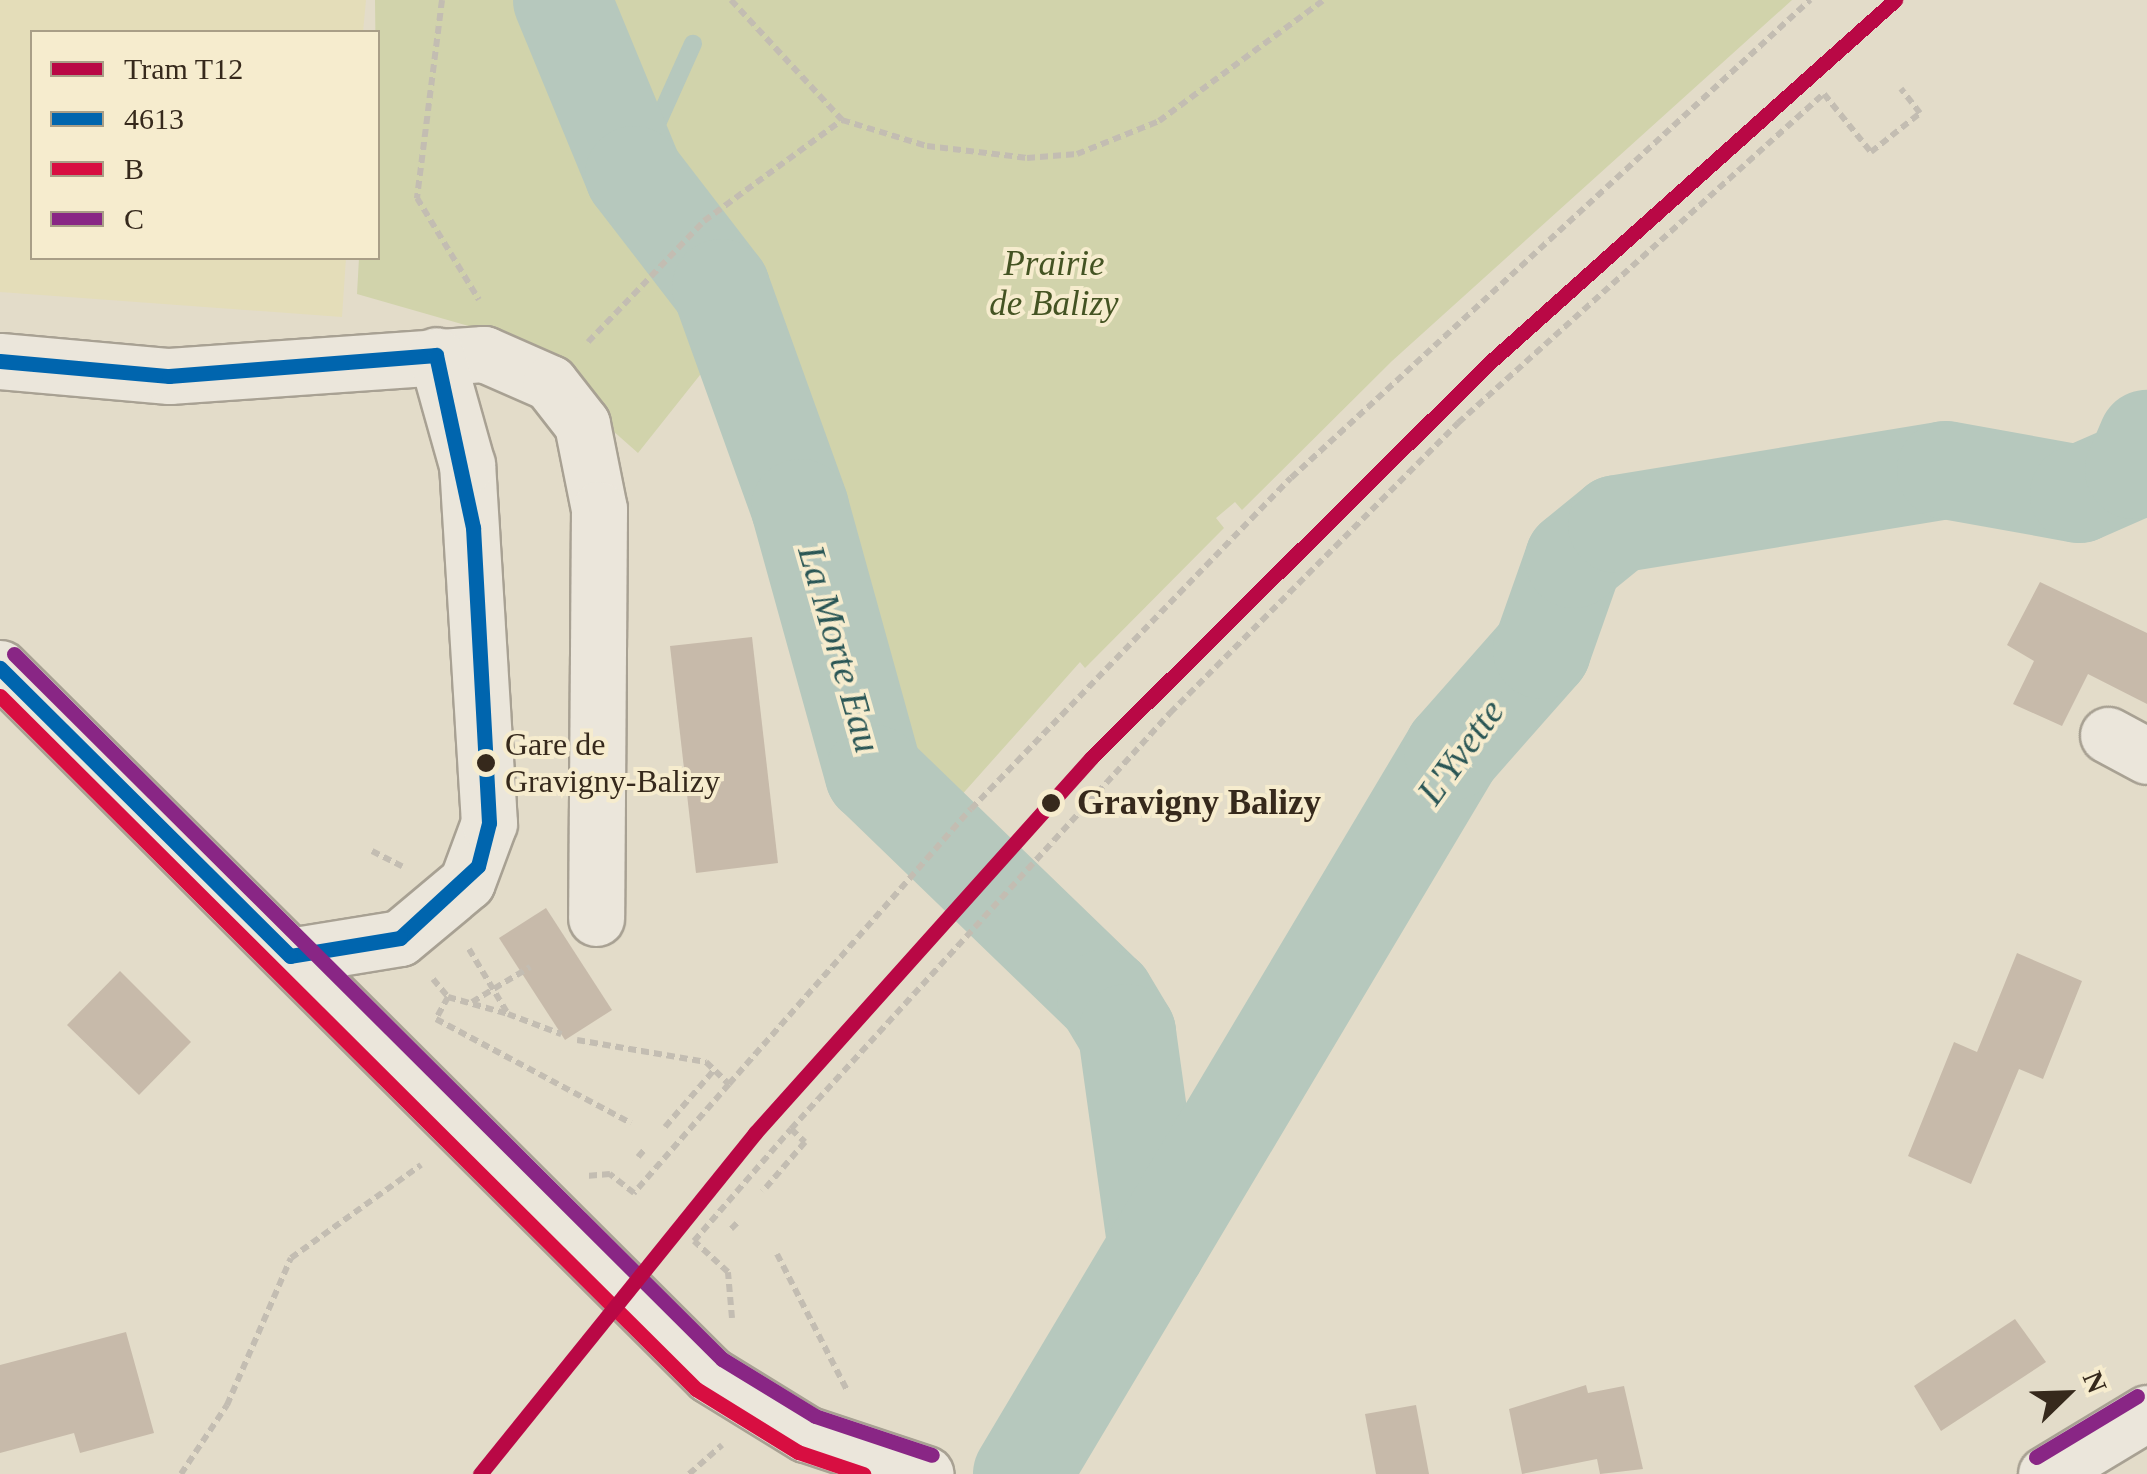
<!DOCTYPE html>
<html>
<head>
<meta charset="utf-8">
<style>
	body { margin:0 }
	#map { position:relative; width:2147px; height:1474px; overflow:hidden; background:#e3dcc9; font-family:"Times New Roman",serif }
	div>[style] { position:absolute }
	.farmland>* { inset:0; background:#e4ddb9 }
	.green>* { inset:0; background:#d1d3ab }
	.stream>* { height:18px; margin:-9px; padding:0 9px; transform-origin:9px; border-radius:9px; background:#b6c8bd }
	.river>* { height:98px; margin:-49px; padding:0 49px; transform-origin:49px; border-radius:49px; background:#b6c8bd }
	.building>* { inset:0; background:#c7baaa }
	.path>* { height:6px; margin-top:-3px; transform-origin:0; background:repeating-linear-gradient(90deg,#c3bdb2 0 8px,transparent 0 13px) }
	.roads { filter:drop-shadow(2px 0 #a8a193) drop-shadow(-2px 0 #a8a193) drop-shadow(0 2px #a8a193) drop-shadow(0 -2px #a8a193) }
	.minor>* { height:55px; margin:-27.5px; padding:0 27.5px; transform-origin:27.5px; border-radius:27.5px; background:#ebe6db }
	.bus-1>* { height:15px; margin:-7.5px; padding:0 7.5px; transform-origin:7.5px; border-radius:7.5px; background:#0065ae }
	.bus-2>* { height:15px; margin:-7.5px; padding:0 7.5px; transform-origin:7.5px; border-radius:7.5px; background:#d80e41 }
	.bus-3>* { height:15px; margin:-7.5px; padding:0 7.5px; transform-origin:7.5px; border-radius:7.5px; background:#892685 }
	.tram-1>* { height:15px; margin:-7.5px; padding:0 7.5px; transform-origin:7.5px; border-radius:7.5px; background:#b90845 }
	.dots>* { width:28px; height:28px; translate:-50% -50%; box-sizing:border-box; border:5px solid #f6ecce; border-radius:50% }
	span { translate:-50% -50%; white-space:nowrap; text-align:center; line-height:1.15; -webkit-text-stroke:8px #f6ecce; paint-order:stroke }
	.bus-label { font-size:32px; color:#36291c }
	.left { translate:0 -50%; text-align:left }
	.park-label { font-size:35px; color:#445322; font-style:italic }
	.stop-label { font-size:35px; color:#36291c; font-weight:700 }
	.water-label { font-size:38px; color:#2a5655; font-style:italic }
	.legend { position:absolute; left:30px; top:30px; width:350px; height:230px; box-sizing:border-box; background:#f6ecce; border:2px solid #a99e87; margin:0; padding:12px 18px; list-style:none; font-size:30px; color:#36291c }
	.legend li { display:flex; align-items:center; gap:20px; height:50px }
	.legend b { width:50px; border:2px solid #a99e87 }
	.north { position:absolute; left:2017px; top:1344px; width:100px; height:100px; -webkit-text-stroke:8px #f6ecce; paint-order:stroke; rotate:67deg; font-size:28px; font-weight:700; line-height:40px; text-align:center; color:#36291c }
	.north::after { content:''; display:block; margin:auto; width:35px; height:45px; background:#36291c; clip-path:polygon(50% 0,100% 100%,50% 72%,0 100%) }
</style>
</head>
<body>
<div id="map">
	<div class="farmland">
		<div style="clip-path:polygon(0 0,366px 0,363px 32px,32px 32px,32px 258px,346px 258px,342px 317px,0 292px)"></div>
	</div>
	<div class="green">
		<div style="clip-path:polygon(375px 0,1792px 0,1392px 361px,1242px 510px,1235px 502px,1216px 518px,1224px 528px,1085px 668px,1080px 662px,942px 817px,898px 770px,807px 434px,758px 302px,638px 453px,507px 337px,357px 294px,359px 258px,378px 258px)"></div>
	</div>
	<div class="stream">
		<div style="left:634px;top:175px;width:144px;rotate:-65.8deg"></div>
	</div>
	<div class="river">
		<div style="left:562px;top:0;width:189px;rotate:67.6deg"></div>
		<div style="left:634px;top:175px;width:143px;rotate:52.4deg"></div>
		<div style="left:721px;top:288px;width:234px;rotate:70.2deg"></div>
		<div style="left:800px;top:508px;width:276px;rotate:74.5deg"></div>
		<div style="left:874px;top:774px;width:322px;rotate:44deg"></div>
		<div style="left:1106px;top:998px;width:41px;rotate:59deg"></div>
		<div style="left:1127px;top:1033px;width:217px;rotate:82.1deg"></div>
		<div style="left:1022px;top:1474px;width:842px;rotate:-59.2deg"></div>
		<div style="left:1453px;top:751px;width:135px;rotate:-48.6deg"></div>
		<div style="left:1542px;top:650px;width:96px;rotate:-70.6deg"></div>
		<div style="left:1574px;top:559px;width:55px;rotate:-39.1deg"></div>
		<div style="left:1617px;top:524px;width:333px;rotate:-9.3deg"></div>
		<div style="left:1946px;top:470px;width:135px;rotate:10.2deg"></div>
		<div style="left:2079px;top:494px;width:60px;rotate:-23.6deg"></div>
		<div style="left:2134px;top:470px;width:34px;rotate:-67deg"></div>
	</div>
	<div class="building">
		<div style="clip-path:polygon(2040px 582px,2147px 633px,2147px 704px,2088px 674px,2062px 726px,2013px 704px,2034px 661px,2007px 645px)"></div>
		<div style="clip-path:polygon(752px 637px,778px 863px,696px 873px,670px 646px)"></div>
		<div style="clip-path:polygon(546px 908px,612px 1010px,565px 1040px,499px 938px)"></div>
		<div style="clip-path:polygon(2017px 953px,2082px 981px,2043px 1079px,2019px 1069px,1971px 1184px,1908px 1156px,1954px 1042px,1977px 1052px)"></div>
		<div style="clip-path:polygon(120px 971px,191px 1042px,139px 1095px,67px 1025px)"></div>
		<div style="clip-path:polygon(2015px 1319px,2046px 1362px,1941px 1431px,1914px 1386px)"></div>
		<div style="clip-path:polygon(126px 1332px,154px 1433px,80px 1453px,74px 1433px,0 1453px,0 1365px)"></div>
		<div style="clip-path:polygon(1586px 1385px,1588px 1393px,1624px 1386px,1643px 1469px,1600px 1474px,1597px 1459px,1522px 1474px,1509px 1409px)"></div>
		<div style="clip-path:polygon(1416px 1405px,1429px 1474px,1376px 1474px,1365px 1414px)"></div>
	</div>
	<div class="path">
		<div style="left:442px;top:0;width:200px;rotate:97.2deg"></div>
		<div style="left:417px;top:198px;width:119px;rotate:58.7deg"></div>
		<div style="left:731px;top:0;width:163px;rotate:47.2deg"></div>
		<div style="left:842px;top:120px;width:89px;rotate:17deg"></div>
		<div style="left:927px;top:146px;width:101px;rotate:6.8deg"></div>
		<div style="left:1027px;top:158px;width:50px;rotate:-4.6deg"></div>
		<div style="left:1077px;top:154px;width:88px;rotate:-21.9deg"></div>
		<div style="left:1159px;top:121px;width:205px;rotate:-36.3deg"></div>
		<div style="left:588px;top:342px;width:168px;rotate:-46.2deg"></div>
		<div style="left:704px;top:221px;width:171px;rotate:-36.2deg"></div>
		<div style="left:372px;top:851px;width:34px;rotate:27deg"></div>
		<div style="left:469px;top:949px;width:76px;rotate:59deg"></div>
		<div style="left:508px;top:1014px;width:57px;rotate:20.7deg"></div>
		<div style="left:433px;top:979px;width:23px;rotate:50deg"></div>
		<div style="left:448px;top:997px;width:25px;rotate:119deg"></div>
		<div style="left:436px;top:1019px;width:221px;rotate:28.1deg"></div>
		<div style="left:448px;top:997px;width:62px;rotate:15.8deg"></div>
		<div style="left:472px;top:1002px;width:68px;rotate:-31.1deg"></div>
		<div style="left:577px;top:1040px;width:131px;rotate:9.7deg"></div>
		<div style="left:706px;top:1062px;width:32px;rotate:44deg"></div>
		<div style="left:729px;top:1084px;width:145px;rotate:131.1deg"></div>
		<div style="left:634px;top:1193px;width:31px;rotate:-142deg"></div>
		<div style="left:610px;top:1174px;width:24px;rotate:175deg"></div>
		<div style="left:729px;top:1084px;width:366px;rotate:-48.7deg"></div>
		<div style="left:971px;top:809px;width:460px;rotate:-46deg"></div>
		<div style="left:1291px;top:478px;width:706px;rotate:-42.65deg"></div>
		<div style="left:665px;top:1127px;width:75px;rotate:-49.3deg"></div>
		<div style="left:791px;top:1129px;width:563px;rotate:-47.66deg"></div>
		<div style="left:1170px;top:713px;width:409px;rotate:-45.2deg"></div>
		<div style="left:1458px;top:423px;width:492px;rotate:-42deg"></div>
		<div style="left:1824px;top:94px;width:75px;rotate:51deg"></div>
		<div style="left:1871px;top:152px;width:63px;rotate:-38.5deg"></div>
		<div style="left:1920px;top:113px;width:31px;rotate:-128deg"></div>
		<div style="left:638px;top:1157px;width:11px;rotate:-49deg"></div>
		<div style="left:731px;top:1229px;width:10px;rotate:-45deg"></div>
		<div style="left:777px;top:1254px;width:153px;rotate:62.8deg"></div>
		<div style="left:732px;top:1318px;width:46px;rotate:-95deg"></div>
		<div style="left:728px;top:1272px;width:46px;rotate:-137.6deg"></div>
		<div style="left:694px;top:1241px;width:148px;rotate:-49.1deg"></div>
		<div style="left:791px;top:1129px;width:19px;rotate:43deg"></div>
		<div style="left:805px;top:1142px;width:65px;rotate:130.6deg"></div>
		<div style="left:181px;top:1474px;width:83px;rotate:-56.3deg"></div>
		<div style="left:227px;top:1405px;width:160px;rotate:-66.5deg"></div>
		<div style="left:291px;top:1258px;width:160px;rotate:-35.6deg"></div>
		<div style="left:689px;top:1474px;width:44px;rotate:-41.3deg"></div>
	</div>
	<div class="roads">
		<div class="minor">
			<div style="left:0;top:361px;width:170px;rotate:5.1deg"></div>
			<div style="left:169px;top:376px;width:316px;rotate:-4deg"></div>
			<div style="left:484px;top:354px;width:72px;rotate:23.7deg"></div>
			<div style="left:550px;top:383px;width:52px;rotate:52deg"></div>
			<div style="left:582px;top:424px;width:87px;rotate:78.7deg"></div>
			<div style="left:599px;top:509px;width:409px;rotate:90.4deg"></div>
			<div style="left:0;top:668px;width:1002px;rotate:44.88deg"></div>
			<div style="left:710px;top:1375px;width:113px;rotate:31.6deg"></div>
			<div style="left:806px;top:1434px;width:126px;rotate:18.4deg"></div>
			<div style="left:2108px;top:735px;width:44px;rotate:28.3deg"></div>
			<div style="left:290px;top:956px;width:111px;rotate:-9.3deg"></div>
			<div style="left:400px;top:938px;width:87px;rotate:-39.9deg"></div>
			<div style="left:467px;top:882px;width:63px;rotate:-69.6deg"></div>
			<div style="left:489px;top:823px;width:359px;rotate:-93.5deg"></div>
			<div style="left:467px;top:465px;width:114px;rotate:-105.7deg"></div>
			<div style="left:2046px;top:1474px;width:118px;rotate:-31.1deg"></div>
		</div>
	</div>
	<div class="bus-1">
		<div style="left:0;top:361px;width:170px;rotate:5.1deg"></div>
		<div style="left:169px;top:376px;width:268px;rotate:-4.5deg"></div>
		<div style="left:436px;top:355px;width:176px;rotate:77.9deg"></div>
		<div style="left:473px;top:527px;width:296px;rotate:86.9deg"></div>
		<div style="left:489px;top:823px;width:44px;rotate:104.3deg"></div>
		<div style="left:478px;top:866px;width:106px;rotate:137.3deg"></div>
		<div style="left:400px;top:938px;width:111px;rotate:170.7deg"></div>
		<div style="left:290px;top:956px;width:409px;rotate:-135.2deg"></div>
	</div>
	<div class="bus-2">
		<div style="left:0;top:696px;width:982px;rotate:44.88deg"></div>
		<div style="left:696px;top:1389px;width:120px;rotate:31.7deg"></div>
		<div style="left:798px;top:1452px;width:69px;rotate:18.7deg"></div>
	</div>
	<div class="bus-3">
		<div style="left:14px;top:654px;width:999px;rotate:44.88deg"></div>
		<div style="left:722px;top:1359px;width:109px;rotate:31.5deg"></div>
		<div style="left:815px;top:1416px;width:123px;rotate:18.4deg"></div>
		<div style="left:2036px;top:1457px;width:118px;rotate:-31.1deg"></div>
	</div>
	<div class="tram-1">
		<div style="left:480px;top:1474px;width:438px;rotate:-51.1deg"></div>
		<div style="left:755px;top:1133px;width:504px;rotate:-48.14deg"></div>
		<div style="left:1091px;top:758px;width:561px;rotate:-44.78deg"></div>
		<div style="left:1489px;top:363px;width:545px;rotate:-41.8deg"></div>
	</div>
	<div class="dots">
		<div style="left:486px;top:763px;background:#36291c"></div>
		<div style="left:1051px;top:803px;background:#36291c"></div>
	</div>
	<div class="bus-label">
		<span class="left" style="left:505px;top:763px">Gare de<br>Gravigny-Balizy</span>
	</div>
	<div class="park-label">
		<span style="left:1054px;top:284px">Prairie<br>de Balizy</span>
	</div>
	<div class="stop-label">
		<span class="left" style="left:1077px;top:803px">Gravigny Balizy</span>
	</div>
	<div class="water-label">
		<span style="left:839px;top:649px;rotate:74deg">La Morte Eau</span>
		<span style="left:1461px;top:752px;rotate:-54deg">L'Yvette</span>
	</div>
	<ul class="legend">
	<li><b style="height:12px;background:#b90845"></b>Tram T12</li>
	<li><b style="height:12px;background:#0065ae"></b>4613</li>
	<li><b style="height:12px;background:#d80e41"></b>B</li>
	<li><b style="height:12px;background:#892685"></b>C</li>
	</ul>
	<div class="north">N</div>
</div>
</body>
</html>
